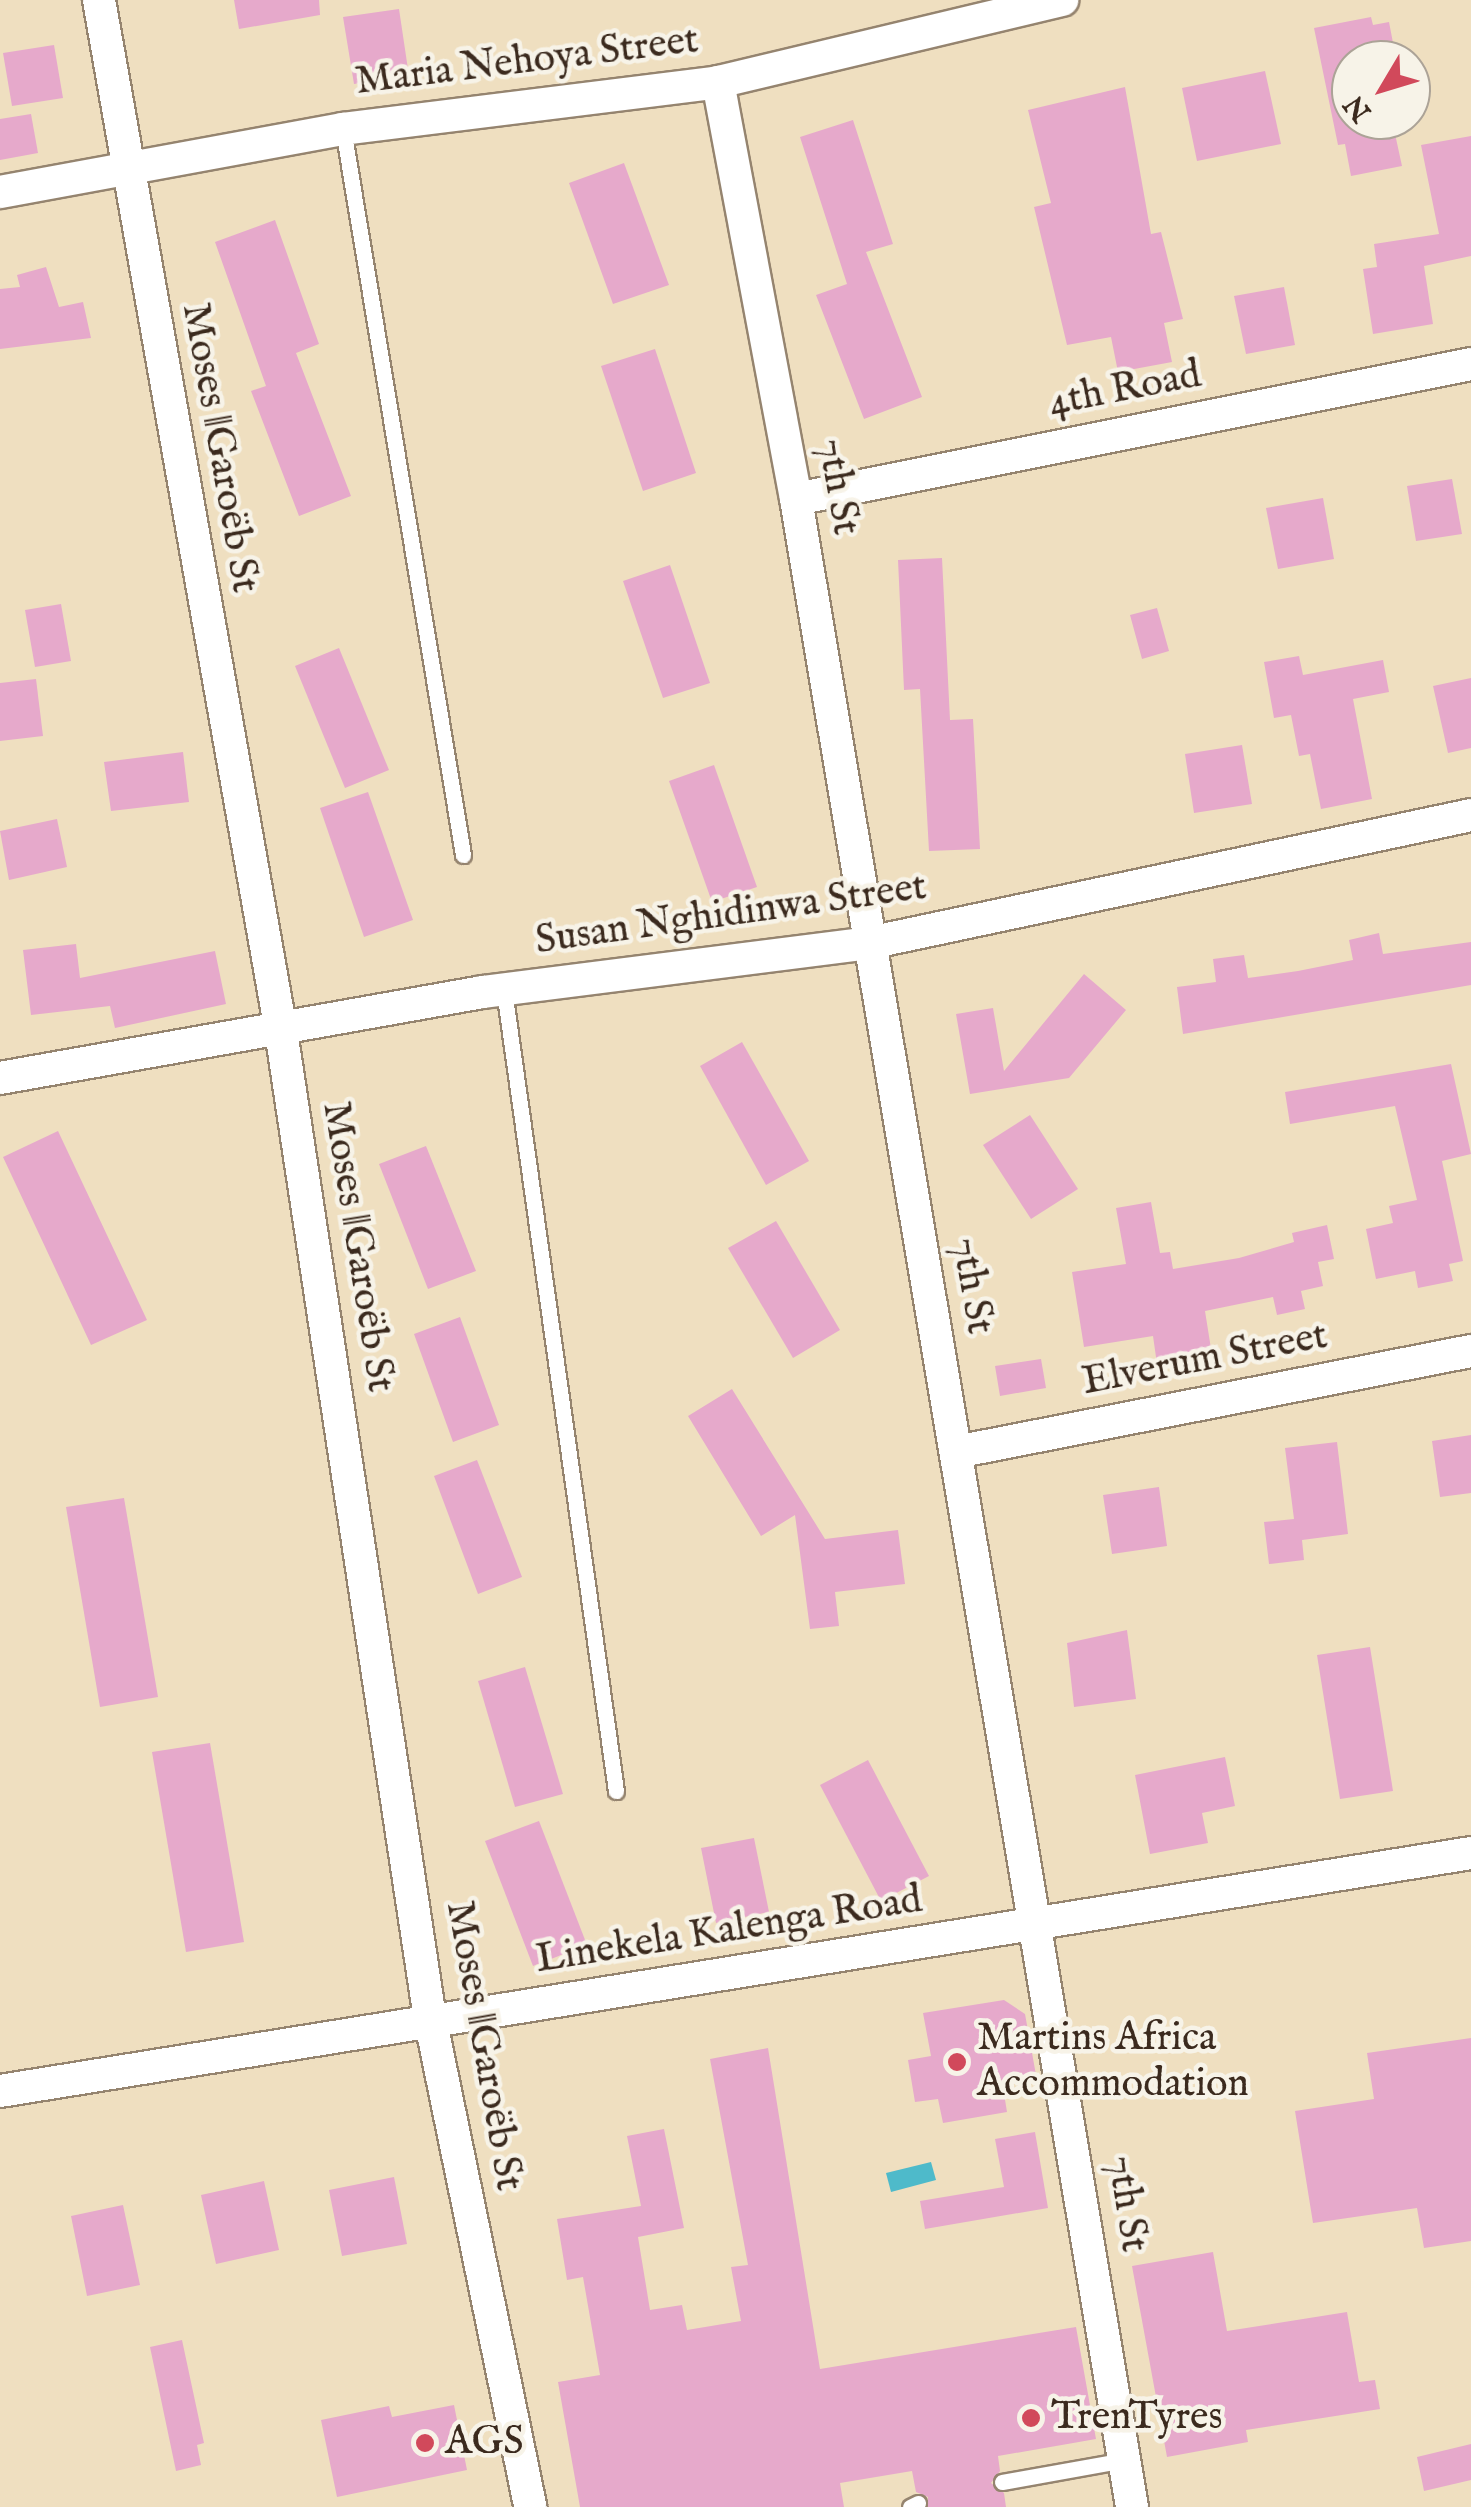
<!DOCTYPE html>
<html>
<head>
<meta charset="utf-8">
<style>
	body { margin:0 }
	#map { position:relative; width:1471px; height:2507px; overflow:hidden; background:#efdfc0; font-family:"IM FELL English",serif }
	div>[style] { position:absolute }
	.water>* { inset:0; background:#4ebaca }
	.building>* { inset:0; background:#e6a9cb }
	.roads { filter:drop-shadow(2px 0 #95846f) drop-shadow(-2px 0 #95846f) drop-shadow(0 2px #95846f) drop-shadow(0 -2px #95846f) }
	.service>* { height:15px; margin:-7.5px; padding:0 7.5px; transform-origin:7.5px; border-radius:7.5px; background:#fff }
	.minor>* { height:32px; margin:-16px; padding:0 16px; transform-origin:16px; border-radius:16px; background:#fff }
	.dots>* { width:28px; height:28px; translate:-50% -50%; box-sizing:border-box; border:5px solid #f7f3e8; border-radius:50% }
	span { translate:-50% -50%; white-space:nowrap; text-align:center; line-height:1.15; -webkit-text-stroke:9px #f7f3e8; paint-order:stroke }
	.street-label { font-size:40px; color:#3b2a1e }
	.poi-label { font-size:40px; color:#3b2a1e }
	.left { translate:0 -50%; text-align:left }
	.north { position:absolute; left:1331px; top:40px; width:100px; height:100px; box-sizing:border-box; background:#f7f3e8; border:2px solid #aca397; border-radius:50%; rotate:232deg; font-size:28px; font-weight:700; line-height:40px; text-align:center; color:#3b2a1e }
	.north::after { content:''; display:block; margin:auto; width:35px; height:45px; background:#d1495b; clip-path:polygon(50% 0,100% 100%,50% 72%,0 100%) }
</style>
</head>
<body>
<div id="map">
	<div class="water">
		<div style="clip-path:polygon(931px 2162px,936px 2180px,891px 2192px,886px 2173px)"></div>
	</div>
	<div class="building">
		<div style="clip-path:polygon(234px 0,319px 0,320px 15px,239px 29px)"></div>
		<div style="clip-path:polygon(399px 9px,409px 76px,354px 84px,343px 17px)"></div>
		<div style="clip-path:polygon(1371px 17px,1373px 25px,1389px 22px,1394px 48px,1378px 52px,1380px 60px,1351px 60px,1351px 120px,1392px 120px,1402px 166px,1351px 176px,1345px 144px,1338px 145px,1314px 28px)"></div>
		<div style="clip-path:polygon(54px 45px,63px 98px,12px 106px,3px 53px)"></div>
		<div style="clip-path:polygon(1265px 71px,1281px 144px,1197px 161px,1182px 88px)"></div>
		<div style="clip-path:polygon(1125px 87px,1151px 234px,1161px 232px,1183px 319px,1164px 323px,1172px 362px,1118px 372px,1111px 337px,1067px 345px,1034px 207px,1051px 203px,1028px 110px)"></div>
		<div style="clip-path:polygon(31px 114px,38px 153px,0 160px,0 119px)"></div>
		<div style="clip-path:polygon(853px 120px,893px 244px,866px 252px,922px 397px,864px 419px,816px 295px,847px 284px,800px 137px)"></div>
		<div style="clip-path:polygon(1471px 136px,1471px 256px,1424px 266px,1433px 324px,1373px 334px,1363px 269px,1377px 267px,1374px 244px,1439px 234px,1421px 145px)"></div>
		<div style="clip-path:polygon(624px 163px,669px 285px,613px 304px,569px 183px)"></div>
		<div style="clip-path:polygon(275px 220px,319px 344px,296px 353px,351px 496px,299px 516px,251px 391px,266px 386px,215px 242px)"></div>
		<div style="clip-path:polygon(46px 267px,59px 307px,83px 302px,91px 338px,0 349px,0 289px,20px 287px,17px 275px)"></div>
		<div style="clip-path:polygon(1284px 287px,1295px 345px,1246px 354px,1234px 296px)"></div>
		<div style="clip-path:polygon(655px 349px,696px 473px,643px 491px,601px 366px)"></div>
		<div style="clip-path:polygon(1452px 479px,1462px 534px,1416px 541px,1407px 486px)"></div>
		<div style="clip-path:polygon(1323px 498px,1334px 559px,1278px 569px,1266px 508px)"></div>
		<div style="clip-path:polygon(942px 558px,950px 720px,973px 719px,980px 849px,929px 851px,920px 689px,904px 690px,898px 560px)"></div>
		<div style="clip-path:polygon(670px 565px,710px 683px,663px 698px,623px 581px)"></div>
		<div style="clip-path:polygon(61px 604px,71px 661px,35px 667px,25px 610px)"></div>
		<div style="clip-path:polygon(1157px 608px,1169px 651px,1142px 659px,1130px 615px)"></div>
		<div style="clip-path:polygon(339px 648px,389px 770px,345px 788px,295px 666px)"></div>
		<div style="clip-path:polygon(1299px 656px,1303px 675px,1383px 660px,1389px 692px,1353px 699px,1372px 799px,1321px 809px,1310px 754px,1299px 756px,1291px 715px,1274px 718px,1264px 662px)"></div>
		<div style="clip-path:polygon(1471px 678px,1471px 748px,1448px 753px,1433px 686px)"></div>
		<div style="clip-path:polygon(36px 679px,43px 736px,0 741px,0 683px)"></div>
		<div style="clip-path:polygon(1242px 745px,1252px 804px,1194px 813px,1185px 754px)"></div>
		<div style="clip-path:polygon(183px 752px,189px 802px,111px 811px,104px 762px)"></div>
		<div style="clip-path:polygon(714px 765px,757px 887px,712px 902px,669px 781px)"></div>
		<div style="clip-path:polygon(368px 792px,413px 920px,364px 937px,320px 808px)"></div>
		<div style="clip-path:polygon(57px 819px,67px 867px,9px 880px,0 831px)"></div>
		<div style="clip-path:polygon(1379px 933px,1383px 954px,1471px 942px,1471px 985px,1183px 1034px,1177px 987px,1216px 982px,1213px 959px,1244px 955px,1248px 978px,1298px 971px,1353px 960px,1349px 940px)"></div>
		<div style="clip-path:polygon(76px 944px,80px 978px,215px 951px,226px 1004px,115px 1028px,110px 1006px,31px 1015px,23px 950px)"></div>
		<div style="clip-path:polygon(1084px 974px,1126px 1010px,1069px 1078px,970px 1094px,956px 1014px,993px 1008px,1004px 1071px)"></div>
		<div style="clip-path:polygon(742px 1042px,809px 1161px,766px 1185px,700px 1066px)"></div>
		<div style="clip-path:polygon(1451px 1064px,1471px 1154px,1442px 1161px,1463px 1261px,1449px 1264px,1453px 1281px,1418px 1288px,1415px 1271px,1376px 1279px,1366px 1229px,1393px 1223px,1389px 1206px,1417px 1200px,1395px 1106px,1290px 1124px,1285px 1092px)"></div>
		<div style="clip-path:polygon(1030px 1115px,1078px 1189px,1031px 1219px,983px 1145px)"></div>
		<div style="clip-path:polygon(58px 1131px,147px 1320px,91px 1345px,3px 1157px)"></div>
		<div style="clip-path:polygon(426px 1146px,476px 1271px,428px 1289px,379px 1164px)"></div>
		<div style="clip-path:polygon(1151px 1202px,1160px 1253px,1170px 1252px,1173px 1269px,1239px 1258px,1294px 1242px,1292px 1233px,1327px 1225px,1334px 1259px,1318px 1262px,1323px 1286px,1301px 1291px,1305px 1309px,1277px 1315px,1273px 1297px,1205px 1311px,1212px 1355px,1157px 1364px,1153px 1336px,1084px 1347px,1072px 1272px,1126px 1264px,1116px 1208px)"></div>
		<div style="clip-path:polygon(776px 1221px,840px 1330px,793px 1358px,728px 1248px)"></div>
		<div style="clip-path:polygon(460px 1317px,499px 1425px,453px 1442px,414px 1334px)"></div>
		<div style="clip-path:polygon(1041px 1359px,1046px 1388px,1000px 1396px,995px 1366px)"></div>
		<div style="clip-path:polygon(732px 1389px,825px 1539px,898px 1530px,905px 1584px,835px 1592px,839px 1626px,810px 1629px,795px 1515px,761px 1536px,688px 1416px)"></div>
		<div style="clip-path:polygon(1471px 1435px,1471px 1493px,1440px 1497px,1432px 1441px)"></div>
		<div style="clip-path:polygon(1337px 1442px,1348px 1534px,1302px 1540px,1304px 1560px,1269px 1564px,1264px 1522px,1294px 1519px,1285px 1448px)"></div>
		<div style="clip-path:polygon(477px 1460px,522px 1577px,478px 1594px,434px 1476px)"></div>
		<div style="clip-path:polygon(1159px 1487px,1167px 1546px,1112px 1554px,1103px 1495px)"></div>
		<div style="clip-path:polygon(124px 1498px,158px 1697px,100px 1707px,66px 1507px)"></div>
		<div style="clip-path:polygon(1127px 1630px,1136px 1699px,1074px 1707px,1067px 1643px)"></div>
		<div style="clip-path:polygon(1370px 1647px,1393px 1791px,1340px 1799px,1317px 1655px)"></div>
		<div style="clip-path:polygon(525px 1667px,563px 1794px,515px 1807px,478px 1681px)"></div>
		<div style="clip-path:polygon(210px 1743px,244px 1942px,186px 1952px,152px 1752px)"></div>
		<div style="clip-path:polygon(1225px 1757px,1235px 1806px,1202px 1813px,1208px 1843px,1150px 1854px,1135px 1775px)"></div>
		<div style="clip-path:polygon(868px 1760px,929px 1876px,881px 1901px,820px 1785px)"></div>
		<div style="clip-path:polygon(539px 1821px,587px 1945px,533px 1966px,485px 1841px)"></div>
		<div style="clip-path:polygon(754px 1838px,769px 1912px,716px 1923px,701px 1848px)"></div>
		<div style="clip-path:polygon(1004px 2000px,1025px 2014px,1036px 2075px,1002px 2081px,1007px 2112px,943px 2123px,938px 2099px,915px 2102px,908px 2060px,931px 2056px,923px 2013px)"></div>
		<div style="clip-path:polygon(1471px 2038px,1471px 2241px,1424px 2248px,1417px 2208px,1313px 2223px,1295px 2111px,1374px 2099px,1367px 2053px)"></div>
		<div style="clip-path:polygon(768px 2048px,820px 2369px,1076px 2327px,1096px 2439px,998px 2456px,1000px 2471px,991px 2483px,1004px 2493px,1006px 2507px,928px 2507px,928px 2497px,916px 2492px,912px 2471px,840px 2483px,844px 2507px,580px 2507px,558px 2382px,600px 2375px,583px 2277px,567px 2280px,557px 2219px,641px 2206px,627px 2136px,664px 2129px,684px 2228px,638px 2237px,650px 2310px,682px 2305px,687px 2330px,741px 2321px,731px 2267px,748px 2265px,710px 2059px)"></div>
		<div style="clip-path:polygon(1035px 2132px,1048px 2208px,925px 2229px,920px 2201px,1004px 2187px,995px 2139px)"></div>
		<div style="clip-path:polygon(394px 2177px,407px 2244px,342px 2256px,329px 2190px)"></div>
		<div style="clip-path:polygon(264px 2181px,279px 2250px,216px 2264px,201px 2195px)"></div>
		<div style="clip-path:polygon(123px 2205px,140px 2285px,87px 2296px,71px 2216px)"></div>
		<div style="clip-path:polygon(1213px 2252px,1227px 2331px,1347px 2312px,1359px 2382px,1375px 2380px,1380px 2409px,1246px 2430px,1248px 2442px,1167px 2457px,1132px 2266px)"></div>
		<div style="clip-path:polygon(182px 2340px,204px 2443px,197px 2445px,201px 2465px,176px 2471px,150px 2347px)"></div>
		<div style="clip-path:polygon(454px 2405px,467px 2470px,337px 2497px,321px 2420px,389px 2406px,392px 2417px)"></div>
		<div style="clip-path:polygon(1471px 2444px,1471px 2480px,1424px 2491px,1417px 2457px)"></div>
	</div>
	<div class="roads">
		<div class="service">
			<div style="left:343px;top:129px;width:736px;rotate:80.61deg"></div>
			<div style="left:504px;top:990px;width:809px;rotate:82.04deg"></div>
			<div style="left:1002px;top:2482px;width:124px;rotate:-10.2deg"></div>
			<div style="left:910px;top:2507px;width:9px;rotate:-27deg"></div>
		</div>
		<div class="minor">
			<div style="left:99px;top:0;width:1047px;rotate:79.99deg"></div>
			<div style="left:281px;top:1031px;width:998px;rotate:81.42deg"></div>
			<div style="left:430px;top:2018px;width:499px;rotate:78.4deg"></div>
			<div style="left:718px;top:82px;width:424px;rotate:79.4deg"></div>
			<div style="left:796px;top:499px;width:2036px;rotate:80.5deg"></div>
			<div style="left:0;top:192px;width:349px;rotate:-10.4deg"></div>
			<div style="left:343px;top:129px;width:378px;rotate:-7.1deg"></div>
			<div style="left:718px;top:82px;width:354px;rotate:-13.4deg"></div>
			<div style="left:796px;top:499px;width:688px;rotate:-11.31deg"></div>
			<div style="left:0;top:1078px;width:490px;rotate:-10.1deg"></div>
			<div style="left:482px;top:992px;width:390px;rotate:-7.2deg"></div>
			<div style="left:869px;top:943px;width:615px;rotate:-12deg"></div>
			<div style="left:956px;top:1452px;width:525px;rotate:-11.1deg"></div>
			<div style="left:0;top:2091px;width:1490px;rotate:-9.19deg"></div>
		</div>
	</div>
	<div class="dots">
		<div style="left:957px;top:2062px;background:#d1495b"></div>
		<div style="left:1031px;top:2418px;background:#d1495b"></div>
		<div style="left:425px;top:2443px;background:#d1495b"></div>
	</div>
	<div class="street-label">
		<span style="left:527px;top:62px;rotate:-7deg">Maria Nehoya Street</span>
		<span style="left:1125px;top:390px;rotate:-11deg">4th Road</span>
		<span style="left:219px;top:448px;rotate:80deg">Moses ǁGaroëb St</span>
		<span style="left:837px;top:487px;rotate:80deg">7th St</span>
		<span style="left:731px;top:915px;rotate:-8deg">Susan Nghidinwa Street</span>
		<span style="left:357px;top:1247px;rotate:81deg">Moses ǁGaroëb St</span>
		<span style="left:971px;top:1286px;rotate:80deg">7th St</span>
		<span style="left:1205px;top:1360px;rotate:-11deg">Elverum Street</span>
		<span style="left:729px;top:1931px;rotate:-9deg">Linekela Kalenga Road</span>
		<span style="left:483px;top:2046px;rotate:80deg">Moses ǁGaroëb St</span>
		<span style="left:1126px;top:2204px;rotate:81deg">7th St</span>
	</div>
	<div class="poi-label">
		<span class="left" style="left:977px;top:2062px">Martins Africa<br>Accommodation</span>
		<span class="left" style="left:1051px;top:2418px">TrenTyres</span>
		<span class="left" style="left:445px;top:2443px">AGS</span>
	</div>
	<div class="north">N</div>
</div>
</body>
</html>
